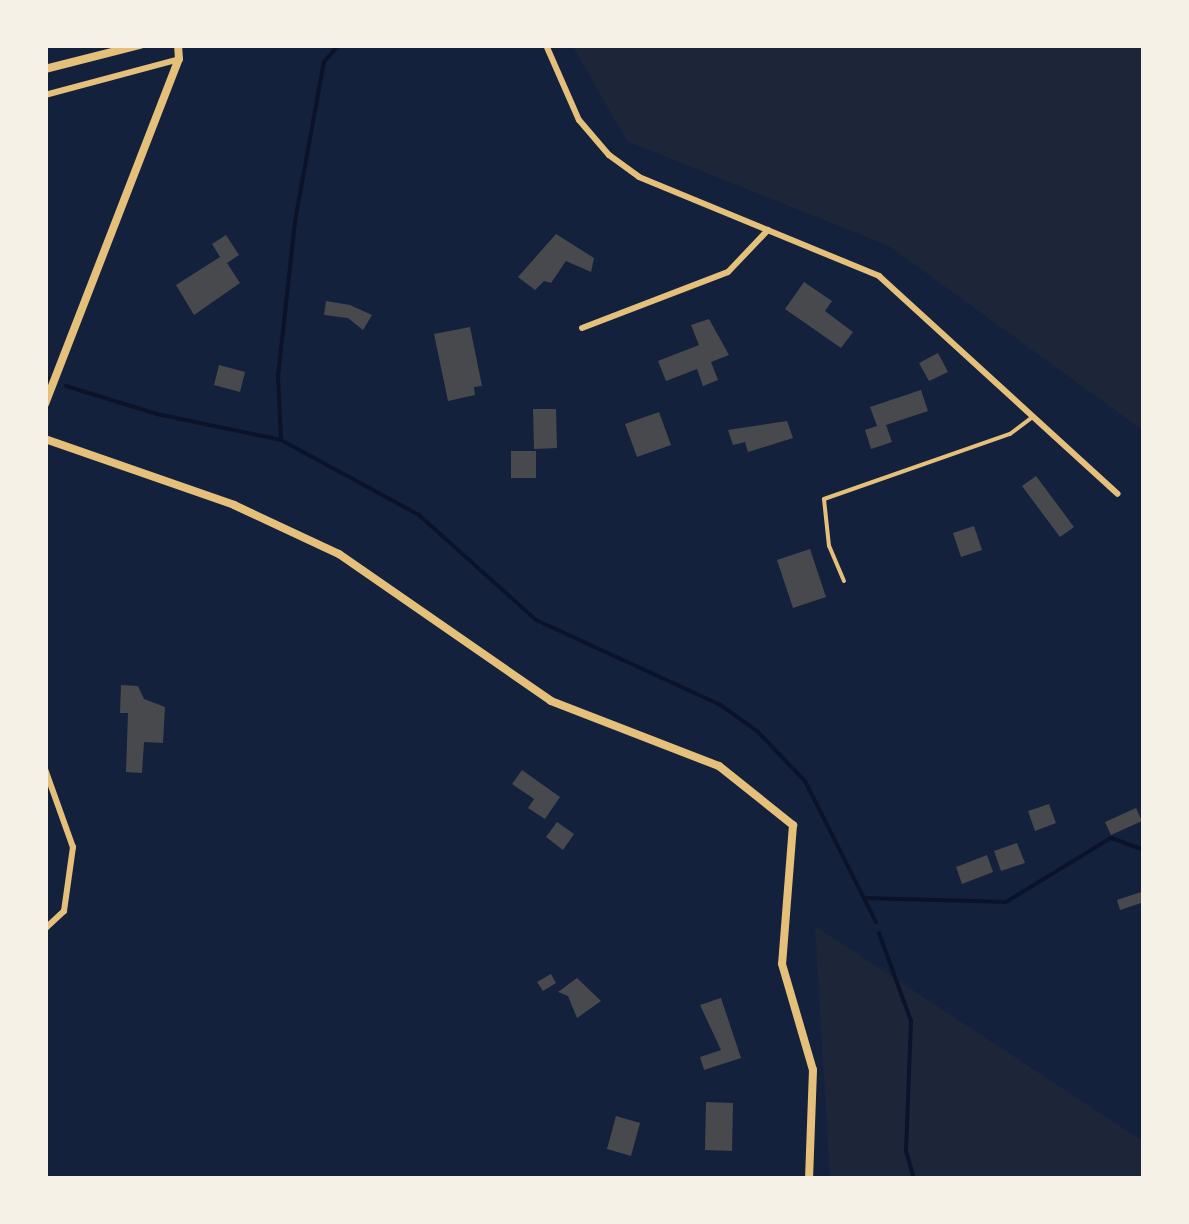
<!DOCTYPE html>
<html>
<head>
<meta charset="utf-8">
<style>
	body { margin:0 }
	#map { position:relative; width:1189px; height:1224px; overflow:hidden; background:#14213d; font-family:"PT Sans",sans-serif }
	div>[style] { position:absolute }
	.green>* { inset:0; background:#1d2539 }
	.stream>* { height:4px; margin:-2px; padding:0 2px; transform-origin:2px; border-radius:2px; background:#0b132b }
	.building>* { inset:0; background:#48494c }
	.service>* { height:4px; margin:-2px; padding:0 2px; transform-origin:2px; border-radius:2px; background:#e5c07b }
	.minor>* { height:6px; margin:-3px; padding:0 3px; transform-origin:3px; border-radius:3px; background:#e5c07b }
	.tertiary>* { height:8px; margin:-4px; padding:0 4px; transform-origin:4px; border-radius:4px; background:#e5c07b }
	span { translate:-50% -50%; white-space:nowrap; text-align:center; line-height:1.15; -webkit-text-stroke:8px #f6f1e7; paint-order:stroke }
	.frame { position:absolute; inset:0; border:48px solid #f6f1e7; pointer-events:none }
</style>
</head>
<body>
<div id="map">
	<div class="green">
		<div style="clip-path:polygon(572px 45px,1144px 45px,1144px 431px,889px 246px,627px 141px)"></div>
		<div style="clip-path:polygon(815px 926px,1144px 1142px,1144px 1179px,830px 1179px)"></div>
	</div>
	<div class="stream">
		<div style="left:45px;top:378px;width:3px"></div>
		<div style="left:66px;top:386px;width:95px;rotate:17.1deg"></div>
		<div style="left:157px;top:414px;width:127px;rotate:11.8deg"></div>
		<div style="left:281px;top:440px;width:157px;rotate:28.5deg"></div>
		<div style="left:419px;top:515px;width:157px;rotate:41.9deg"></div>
		<div style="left:536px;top:620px;width:201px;rotate:24.7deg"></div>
		<div style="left:719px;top:704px;width:47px;rotate:35.4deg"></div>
		<div style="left:757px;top:731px;width:69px;rotate:46.2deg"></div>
		<div style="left:805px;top:781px;width:158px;rotate:63.3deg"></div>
		<div style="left:281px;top:440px;width:64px;rotate:-92.7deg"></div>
		<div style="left:278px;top:376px;width:156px;rotate:-83.7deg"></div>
		<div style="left:295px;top:221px;width:162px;rotate:-79.7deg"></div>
		<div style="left:324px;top:62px;width:23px;rotate:-49deg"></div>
		<div style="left:866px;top:898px;width:140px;rotate:1.6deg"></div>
		<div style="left:1006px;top:902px;width:123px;rotate:-31.4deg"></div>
		<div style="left:1111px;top:838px;width:35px;rotate:20deg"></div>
		<div style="left:879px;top:933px;width:94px;rotate:70deg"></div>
		<div style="left:911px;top:1021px;width:130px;rotate:92.2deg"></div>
		<div style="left:906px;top:1151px;width:29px;rotate:74deg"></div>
	</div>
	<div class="building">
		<div style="clip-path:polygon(556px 234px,594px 258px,591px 272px,566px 261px,551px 283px,544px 281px,535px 290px,518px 277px)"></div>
		<div style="clip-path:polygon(226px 235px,239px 255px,227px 263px,240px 283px,194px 315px,176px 285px,220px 257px,212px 244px)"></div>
		<div style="clip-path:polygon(804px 282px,832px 301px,825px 311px,853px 332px,841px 348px,785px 309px)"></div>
		<div style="clip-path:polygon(326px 301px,350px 305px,372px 315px,363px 330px,348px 318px,324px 315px)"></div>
		<div style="clip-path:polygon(709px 319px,729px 355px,711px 362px,718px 380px,703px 386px,697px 369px,666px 381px,658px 361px,699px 345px,691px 325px)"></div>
		<div style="clip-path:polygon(470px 327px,482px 386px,474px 387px,475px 395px,448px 401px,434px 334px)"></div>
		<div style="clip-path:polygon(938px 353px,948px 372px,929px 381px,919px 363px)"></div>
		<div style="clip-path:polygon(219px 365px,245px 372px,240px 392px,214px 385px)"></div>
		<div style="clip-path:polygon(921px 390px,928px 411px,886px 425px,892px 442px,871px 449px,865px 430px,877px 426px,870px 407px)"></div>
		<div style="clip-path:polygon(533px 409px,556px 409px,557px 448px,534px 449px)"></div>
		<div style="clip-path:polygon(659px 412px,671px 445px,637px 457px,625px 424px)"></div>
		<div style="clip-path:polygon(787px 421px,793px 438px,748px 452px,745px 442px,733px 445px,728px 430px)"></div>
		<div style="clip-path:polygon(511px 451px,536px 451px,536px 478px,511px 478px)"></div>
		<div style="clip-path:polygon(1036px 476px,1074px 527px,1060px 537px,1022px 486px)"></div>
		<div style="clip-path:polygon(974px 526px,982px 550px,961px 557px,953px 533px)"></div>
		<div style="clip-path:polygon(810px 549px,826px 597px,793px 608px,777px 560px)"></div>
		<div style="clip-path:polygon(121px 685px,138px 686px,144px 699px,165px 707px,163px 743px,144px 742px,142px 773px,126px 772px,128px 713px,120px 713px)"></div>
		<div style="clip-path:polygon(522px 770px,560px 797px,545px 819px,528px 808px,534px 799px,512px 784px)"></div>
		<div style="clip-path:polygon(1049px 804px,1056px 823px,1035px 831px,1028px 811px)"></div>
		<div style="clip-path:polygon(1136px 808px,1142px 821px,1111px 835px,1105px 822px)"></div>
		<div style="clip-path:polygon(557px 822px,574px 834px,563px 850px,546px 837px)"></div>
		<div style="clip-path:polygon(1017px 843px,1025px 863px,1001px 871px,994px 851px)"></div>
		<div style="clip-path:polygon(987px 855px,993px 872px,962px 884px,956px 867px)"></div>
		<div style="clip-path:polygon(1144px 891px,1144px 902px,1120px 910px,1117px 900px)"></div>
		<div style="clip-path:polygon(551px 974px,556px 983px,543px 991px,537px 982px)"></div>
		<div style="clip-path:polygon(577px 978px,601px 1001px,577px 1018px,568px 996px,558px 992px)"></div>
		<div style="clip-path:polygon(721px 998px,741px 1058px,704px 1070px,700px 1057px,721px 1050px,700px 1005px)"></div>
		<div style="clip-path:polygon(706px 1102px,733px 1103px,732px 1151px,705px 1150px)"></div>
		<div style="clip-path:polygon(616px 1116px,640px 1123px,631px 1156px,607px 1149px)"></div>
	</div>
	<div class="service">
		<div style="left:844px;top:581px;width:38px;rotate:-113deg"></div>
		<div style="left:829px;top:546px;width:47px;rotate:-96.1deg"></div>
		<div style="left:824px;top:499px;width:197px;rotate:-19.3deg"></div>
		<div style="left:1010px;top:434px;width:26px;rotate:-37deg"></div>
	</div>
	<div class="minor">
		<div style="left:546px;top:45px;width:82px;rotate:66.3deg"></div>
		<div style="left:579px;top:120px;width:46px;rotate:49.4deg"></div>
		<div style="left:609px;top:155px;width:37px;rotate:36deg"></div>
		<div style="left:639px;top:177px;width:260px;rotate:22.4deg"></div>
		<div style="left:879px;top:276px;width:323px;rotate:42.4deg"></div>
		<div style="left:45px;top:95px;width:139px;rotate:-15deg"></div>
		<div style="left:582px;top:328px;width:156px;rotate:-21deg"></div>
		<div style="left:728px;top:272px;width:58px;rotate:-46.4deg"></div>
		<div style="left:45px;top:769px;width:83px;rotate:70.3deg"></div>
		<div style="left:73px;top:847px;width:65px;rotate:98deg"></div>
		<div style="left:64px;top:911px;width:26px;rotate:137deg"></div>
	</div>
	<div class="tertiary">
		<div style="left:45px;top:69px;width:98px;rotate:-14.2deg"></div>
		<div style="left:45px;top:404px;width:370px;rotate:-68.8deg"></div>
		<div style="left:179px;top:59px;width:14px;rotate:-94deg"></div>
		<div style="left:45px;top:439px;width:200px;rotate:19.2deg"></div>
		<div style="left:234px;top:505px;width:116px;rotate:25deg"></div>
		<div style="left:339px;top:554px;width:258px;rotate:34.7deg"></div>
		<div style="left:551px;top:701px;width:180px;rotate:21.2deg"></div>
		<div style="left:719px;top:766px;width:95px;rotate:38.6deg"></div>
		<div style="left:793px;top:825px;width:139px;rotate:94.5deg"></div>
		<div style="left:782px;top:964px;width:110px;rotate:73.7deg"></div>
		<div style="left:813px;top:1070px;width:109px;rotate:92.1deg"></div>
	</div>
	<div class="frame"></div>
</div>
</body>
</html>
